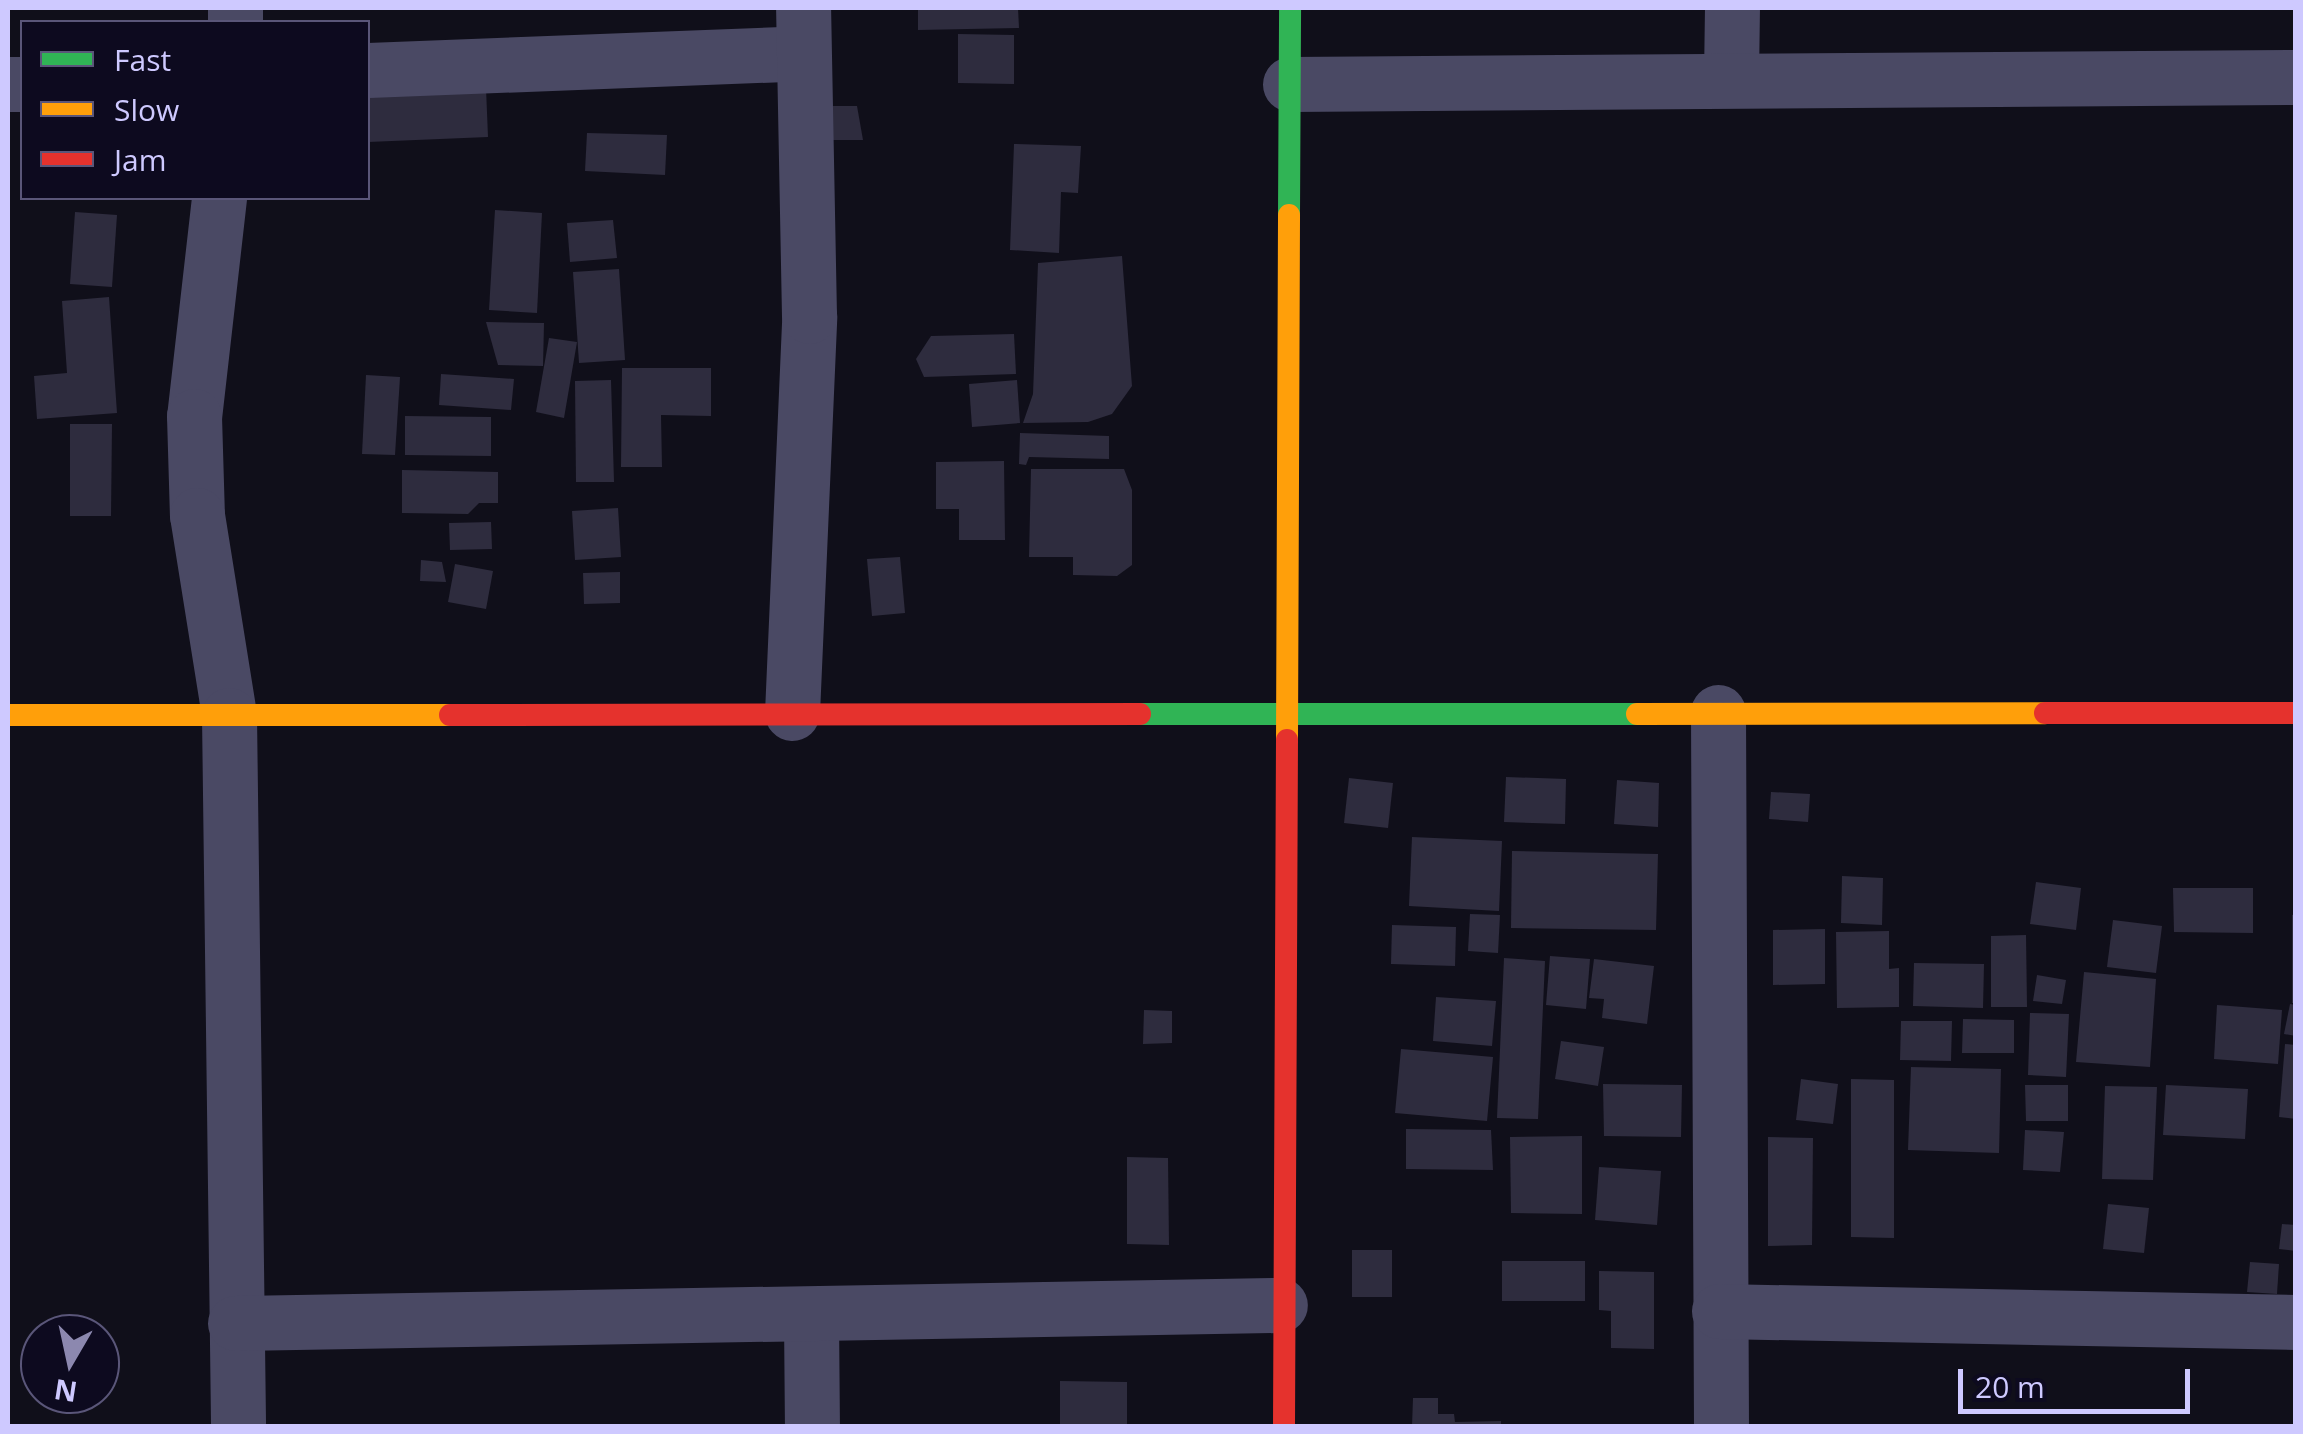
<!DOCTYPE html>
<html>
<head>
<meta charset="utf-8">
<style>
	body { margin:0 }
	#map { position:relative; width:2303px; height:1434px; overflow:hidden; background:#100f1a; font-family:"Open Sans",sans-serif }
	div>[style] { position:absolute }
	.building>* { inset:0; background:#2e2c3e }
	.street>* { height:55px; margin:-27.5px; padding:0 27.5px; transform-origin:27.5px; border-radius:27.5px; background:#4a4964 }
	.fast>* { height:22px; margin:-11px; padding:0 11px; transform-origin:11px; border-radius:11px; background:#30b455 }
	.slow>* { height:22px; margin:-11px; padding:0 11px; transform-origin:11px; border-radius:11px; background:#ff9f0a }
	.jam>* { height:22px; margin:-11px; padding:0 11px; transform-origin:11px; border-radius:11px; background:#e5322d }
	span { translate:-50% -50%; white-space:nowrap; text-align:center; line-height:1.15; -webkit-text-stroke:9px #0d0a1f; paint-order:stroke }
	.frame { position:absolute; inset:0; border:10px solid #cec9ff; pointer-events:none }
	.legend { position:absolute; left:20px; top:20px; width:350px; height:180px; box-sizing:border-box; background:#0d0a1f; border:2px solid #5a5679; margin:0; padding:12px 18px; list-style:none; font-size:30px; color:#cec9ff }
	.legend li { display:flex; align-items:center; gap:20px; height:50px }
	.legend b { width:50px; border:2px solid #5a5679 }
	.north { position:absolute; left:20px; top:1314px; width:100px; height:100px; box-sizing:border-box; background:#0d0a1f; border:2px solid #5a5679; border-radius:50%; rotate:189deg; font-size:28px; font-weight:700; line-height:40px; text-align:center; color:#cec9ff }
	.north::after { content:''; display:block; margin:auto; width:35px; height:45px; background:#8c88af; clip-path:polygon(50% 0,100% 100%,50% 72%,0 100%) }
	.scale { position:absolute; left:1958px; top:1369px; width:232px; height:45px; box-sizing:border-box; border:5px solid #cec9ff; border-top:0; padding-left:12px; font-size:30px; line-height:35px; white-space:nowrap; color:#cec9ff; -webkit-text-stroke:8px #0d0a1f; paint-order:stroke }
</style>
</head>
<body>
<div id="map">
	<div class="building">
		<div style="clip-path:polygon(918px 8px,1018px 8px,1019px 28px,918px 30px)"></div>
		<div style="clip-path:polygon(958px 34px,1014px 35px,1014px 84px,958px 83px)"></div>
		<div style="clip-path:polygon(486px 88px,488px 137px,368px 142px,368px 94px)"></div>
		<div style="clip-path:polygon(826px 106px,857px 106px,863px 140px,825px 140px)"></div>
		<div style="clip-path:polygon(587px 133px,667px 135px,665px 175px,585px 171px)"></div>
		<div style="clip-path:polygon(1014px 144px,1081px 146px,1078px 193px,1061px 192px,1059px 253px,1010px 250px)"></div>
		<div style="clip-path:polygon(495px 210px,542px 213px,537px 313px,489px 310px)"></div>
		<div style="clip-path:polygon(75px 212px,117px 215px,112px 287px,70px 284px)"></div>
		<div style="clip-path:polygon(613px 220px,617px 258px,570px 262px,567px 223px)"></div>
		<div style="clip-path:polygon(1122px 256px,1132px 386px,1112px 414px,1088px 422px,1023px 423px,1033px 394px,1038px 263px)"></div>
		<div style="clip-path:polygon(619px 269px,625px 360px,579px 363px,573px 272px)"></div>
		<div style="clip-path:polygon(109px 297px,117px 413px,37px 419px,34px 376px,67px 373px,62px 301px)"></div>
		<div style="clip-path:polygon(486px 322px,544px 323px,543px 366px,498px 365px)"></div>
		<div style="clip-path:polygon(1014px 334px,1016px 374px,924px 377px,916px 359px,931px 336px)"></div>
		<div style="clip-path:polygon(549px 338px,577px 342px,564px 418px,536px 412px)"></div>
		<div style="clip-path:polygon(622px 368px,711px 368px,711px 416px,661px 415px,662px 467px,621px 467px)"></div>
		<div style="clip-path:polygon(441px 374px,514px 379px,511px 410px,439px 405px)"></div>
		<div style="clip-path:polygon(366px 375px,400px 377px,395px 455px,362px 454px)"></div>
		<div style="clip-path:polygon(611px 380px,614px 482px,576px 482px,575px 381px)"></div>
		<div style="clip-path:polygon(1017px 380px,1020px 423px,972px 427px,969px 384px)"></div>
		<div style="clip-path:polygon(405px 416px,491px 417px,491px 456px,405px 455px)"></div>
		<div style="clip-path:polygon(70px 424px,112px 424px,111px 516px,70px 516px)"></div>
		<div style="clip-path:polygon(1020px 433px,1109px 436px,1109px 459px,1029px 457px,1026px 465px,1019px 464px)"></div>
		<div style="clip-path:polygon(1004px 461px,1005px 540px,959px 540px,959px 509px,936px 509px,936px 462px)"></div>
		<div style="clip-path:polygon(1031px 469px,1124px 469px,1132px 490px,1132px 565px,1117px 576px,1073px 575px,1073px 557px,1029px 557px)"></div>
		<div style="clip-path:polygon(402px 470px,498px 472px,498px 503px,479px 503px,468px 514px,402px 513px)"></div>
		<div style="clip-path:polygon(618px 508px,621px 557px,575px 560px,572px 511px)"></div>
		<div style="clip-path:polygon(491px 522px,492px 549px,450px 550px,449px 523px)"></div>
		<div style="clip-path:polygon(900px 557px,905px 613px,872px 616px,867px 559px)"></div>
		<div style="clip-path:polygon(421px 560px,442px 562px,446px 582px,420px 581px)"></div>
		<div style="clip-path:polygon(455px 564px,493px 571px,486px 609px,448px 602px)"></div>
		<div style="clip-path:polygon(620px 572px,620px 603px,584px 604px,583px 573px)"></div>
		<div style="clip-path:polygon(1506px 777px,1566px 779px,1565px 824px,1504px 822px)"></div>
		<div style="clip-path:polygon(1349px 778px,1393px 783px,1388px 828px,1344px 823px)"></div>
		<div style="clip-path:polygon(1617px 780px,1659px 783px,1658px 827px,1614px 824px)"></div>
		<div style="clip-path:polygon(1771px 792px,1810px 794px,1808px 822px,1769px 819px)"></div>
		<div style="clip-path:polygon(1412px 837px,1502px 841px,1499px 911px,1409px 906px)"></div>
		<div style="clip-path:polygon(1512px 851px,1658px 854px,1656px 930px,1511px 928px)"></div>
		<div style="clip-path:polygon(1842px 876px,1883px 878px,1882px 925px,1841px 923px)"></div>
		<div style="clip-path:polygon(2036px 882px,2081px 888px,2076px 930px,2030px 924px)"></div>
		<div style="clip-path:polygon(2173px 888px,2253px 888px,2253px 933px,2174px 932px)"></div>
		<div style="clip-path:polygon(1470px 914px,1500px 915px,1498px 953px,1468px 951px)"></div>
		<div style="clip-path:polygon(2296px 914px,2296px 1003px,2292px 1003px,2292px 915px)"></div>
		<div style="clip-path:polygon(2113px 920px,2162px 926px,2156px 973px,2107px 967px)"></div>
		<div style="clip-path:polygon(1392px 925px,1456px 927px,1455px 966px,1391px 964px)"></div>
		<div style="clip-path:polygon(1825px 929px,1825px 984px,1773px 985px,1773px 930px)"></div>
		<div style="clip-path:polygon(1889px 931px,1889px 969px,1899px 968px,1899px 1007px,1837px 1008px,1836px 932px)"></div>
		<div style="clip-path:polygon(2026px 935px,2027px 1007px,1991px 1007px,1991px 936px)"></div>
		<div style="clip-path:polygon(1550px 956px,1590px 959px,1586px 1009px,1546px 1005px)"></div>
		<div style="clip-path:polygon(1504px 958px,1545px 961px,1538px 1119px,1497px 1118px)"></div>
		<div style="clip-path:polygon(1594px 959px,1654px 966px,1647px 1024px,1602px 1018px,1604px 999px,1589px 998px)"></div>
		<div style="clip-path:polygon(1914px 963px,1984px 964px,1983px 1008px,1913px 1006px)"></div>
		<div style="clip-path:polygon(2084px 972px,2156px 979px,2150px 1067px,2076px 1062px)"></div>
		<div style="clip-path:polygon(2037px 975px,2066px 980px,2062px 1004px,2033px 1001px)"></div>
		<div style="clip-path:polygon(1436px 997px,1496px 1001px,1492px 1046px,1433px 1041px)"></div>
		<div style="clip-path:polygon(2290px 1004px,2296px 1005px,2296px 1036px,2284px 1034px)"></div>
		<div style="clip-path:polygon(2217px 1005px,2282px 1010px,2278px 1064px,2214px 1059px)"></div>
		<div style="clip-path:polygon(1144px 1010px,1172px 1011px,1172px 1043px,1143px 1044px)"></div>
		<div style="clip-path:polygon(2030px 1013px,2069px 1014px,2066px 1077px,2028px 1075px)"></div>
		<div style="clip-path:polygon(1963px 1019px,2014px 1020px,2014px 1053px,1962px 1053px)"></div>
		<div style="clip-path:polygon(1901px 1021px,1952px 1021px,1951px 1061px,1900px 1060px)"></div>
		<div style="clip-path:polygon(1561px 1041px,1604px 1047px,1598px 1086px,1555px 1079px)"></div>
		<div style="clip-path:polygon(2285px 1044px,2296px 1045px,2296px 1119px,2279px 1117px)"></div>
		<div style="clip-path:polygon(1401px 1049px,1493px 1057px,1487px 1121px,1395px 1113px)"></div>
		<div style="clip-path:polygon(1911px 1067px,2001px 1069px,1999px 1153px,1908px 1150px)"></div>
		<div style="clip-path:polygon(1801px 1079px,1838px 1084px,1833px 1124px,1796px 1120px)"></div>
		<div style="clip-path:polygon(1851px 1079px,1894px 1080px,1894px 1238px,1851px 1237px)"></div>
		<div style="clip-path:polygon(1603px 1084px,1682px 1085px,1681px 1137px,1604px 1136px)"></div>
		<div style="clip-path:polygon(2025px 1085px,2068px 1085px,2068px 1121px,2026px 1121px)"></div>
		<div style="clip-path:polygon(2166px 1085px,2248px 1089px,2245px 1139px,2163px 1135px)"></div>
		<div style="clip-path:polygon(2105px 1086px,2157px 1087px,2153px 1180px,2102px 1179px)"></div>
		<div style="clip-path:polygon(1406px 1129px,1491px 1130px,1493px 1170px,1406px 1169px)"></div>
		<div style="clip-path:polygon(2025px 1130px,2064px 1132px,2060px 1172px,2023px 1170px)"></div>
		<div style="clip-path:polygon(1582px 1136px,1582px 1214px,1511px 1213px,1510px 1137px)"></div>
		<div style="clip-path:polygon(1768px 1137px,1813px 1138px,1812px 1245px,1768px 1246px)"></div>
		<div style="clip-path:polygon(1127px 1157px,1168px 1158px,1169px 1245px,1127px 1244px)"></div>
		<div style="clip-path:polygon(1599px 1167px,1661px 1171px,1657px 1225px,1595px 1220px)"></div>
		<div style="clip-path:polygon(2108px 1204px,2149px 1208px,2144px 1253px,2103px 1249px)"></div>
		<div style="clip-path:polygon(2282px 1224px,2296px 1225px,2296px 1251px,2279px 1249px)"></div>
		<div style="clip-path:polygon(1352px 1250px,1392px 1250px,1392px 1297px,1352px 1297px)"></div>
		<div style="clip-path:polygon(1502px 1261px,1585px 1261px,1585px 1301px,1502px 1301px)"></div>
		<div style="clip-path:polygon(2250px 1262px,2279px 1264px,2277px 1294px,2247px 1292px)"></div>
		<div style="clip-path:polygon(1599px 1271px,1654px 1272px,1654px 1349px,1611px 1348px,1611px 1311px,1599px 1310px)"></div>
		<div style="clip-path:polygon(1060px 1381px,1127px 1382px,1127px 1426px,1060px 1426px)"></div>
		<div style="clip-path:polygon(1413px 1398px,1438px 1398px,1438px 1414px,1454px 1414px,1455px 1422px,1501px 1421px,1501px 1426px,1412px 1426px)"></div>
	</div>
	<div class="street">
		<div style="left:235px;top:22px;width:14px;rotate:-90deg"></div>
		<div style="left:368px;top:70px;width:435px;rotate:-2.2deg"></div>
		<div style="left:1731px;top:78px;width:70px;rotate:-89.2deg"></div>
		<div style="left:8px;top:84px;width:14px"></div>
		<div style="left:1290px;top:84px;width:1006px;rotate:-0.4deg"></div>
		<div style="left:219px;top:198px;width:219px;rotate:96.5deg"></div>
		<div style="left:194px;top:416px;width:99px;rotate:88.3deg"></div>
		<div style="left:197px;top:515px;width:203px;rotate:80.9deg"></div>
		<div style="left:229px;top:715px;width:711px;rotate:89.27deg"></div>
		<div style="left:1718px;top:712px;width:714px;rotate:89.76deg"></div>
		<div style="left:792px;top:713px;width:397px;rotate:-87.5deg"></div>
		<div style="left:809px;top:316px;width:308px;rotate:-91.1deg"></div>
		<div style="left:1719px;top:1311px;width:577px;rotate:1.09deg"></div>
		<div style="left:811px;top:1317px;width:109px;rotate:89.5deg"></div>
		<div style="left:235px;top:1323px;width:1045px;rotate:-0.99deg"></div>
	</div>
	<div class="fast">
		<div style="left:1289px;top:215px;width:207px;rotate:-89.7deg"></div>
		<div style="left:1140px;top:714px;width:497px"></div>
	</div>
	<div class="slow">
		<div style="left:1637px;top:714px;width:408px;rotate:-0.1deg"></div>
		<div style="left:8px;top:715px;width:442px"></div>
		<div style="left:1287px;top:740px;width:525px;rotate:-89.78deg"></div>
	</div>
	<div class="jam">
		<div style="left:2045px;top:713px;width:251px"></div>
		<div style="left:450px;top:715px;width:690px;rotate:-0.08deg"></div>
		<div style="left:1284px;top:1426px;width:686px;rotate:-89.75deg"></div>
	</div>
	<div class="frame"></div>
	<ul class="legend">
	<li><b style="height:12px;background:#30b455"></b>Fast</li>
	<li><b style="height:12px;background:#ff9f0a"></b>Slow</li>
	<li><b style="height:12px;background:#e5322d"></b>Jam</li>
	</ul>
	<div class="north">N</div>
	<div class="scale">20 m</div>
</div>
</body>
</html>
